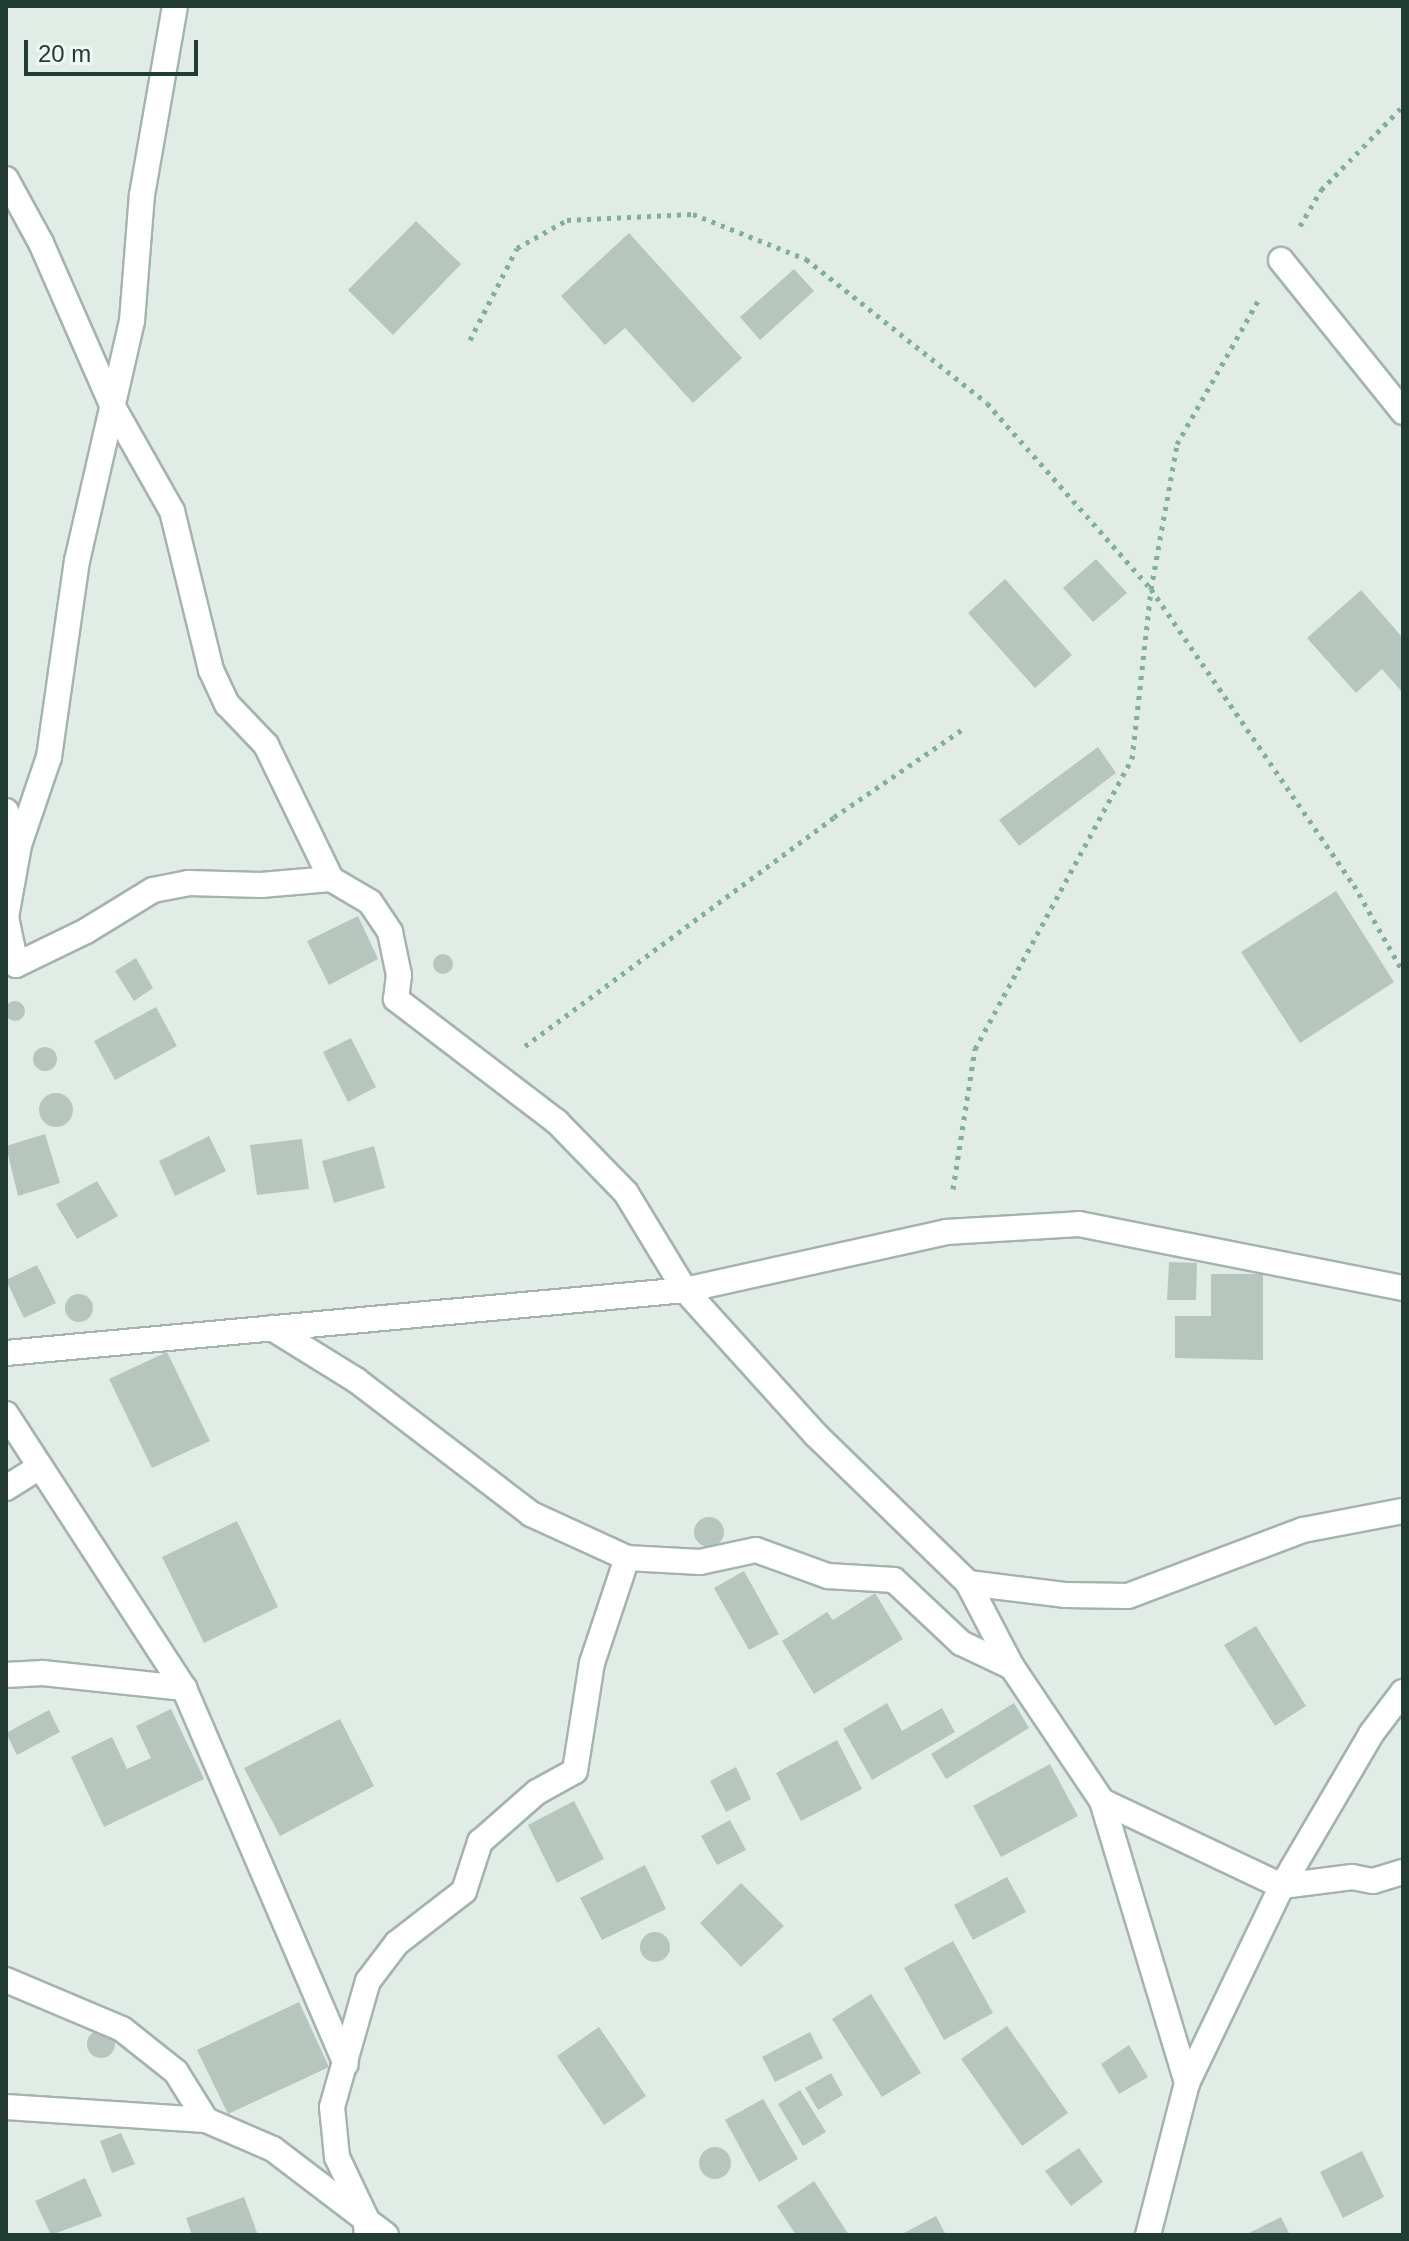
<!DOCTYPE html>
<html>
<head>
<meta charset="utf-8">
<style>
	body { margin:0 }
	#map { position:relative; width:1409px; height:2241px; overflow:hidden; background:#e1ece6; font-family:Arial,sans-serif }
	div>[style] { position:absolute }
	.building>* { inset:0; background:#b6c6bf }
	.round { border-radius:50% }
	.path>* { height:5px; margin-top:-2.5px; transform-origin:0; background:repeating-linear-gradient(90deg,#81af9e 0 4px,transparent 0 10px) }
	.roads { filter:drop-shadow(2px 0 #a4b4ad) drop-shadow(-2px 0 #a4b4ad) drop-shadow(0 2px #a4b4ad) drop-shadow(0 -2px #a4b4ad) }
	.street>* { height:24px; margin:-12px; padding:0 12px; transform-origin:12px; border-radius:12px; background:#fff }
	span { translate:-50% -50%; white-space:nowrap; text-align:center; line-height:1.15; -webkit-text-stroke:7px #f1f8f4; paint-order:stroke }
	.frame { position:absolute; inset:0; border:8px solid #213c33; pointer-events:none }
	.scale { position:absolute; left:24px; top:40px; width:174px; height:36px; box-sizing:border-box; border:4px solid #213c33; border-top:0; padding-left:10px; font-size:24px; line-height:28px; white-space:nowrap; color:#213c33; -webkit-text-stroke:6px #f1f8f4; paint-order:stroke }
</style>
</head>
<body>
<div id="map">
	<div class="building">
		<div style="clip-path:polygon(416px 221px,461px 264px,393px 335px,348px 290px)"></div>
		<div style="clip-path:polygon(629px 233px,742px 358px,693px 403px,625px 328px,605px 345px,561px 296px)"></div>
		<div style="clip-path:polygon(794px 269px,814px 291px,760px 340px,740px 317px)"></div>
		<div style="clip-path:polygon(1096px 559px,1127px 593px,1093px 622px,1063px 588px)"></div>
		<div style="clip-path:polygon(1005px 579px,1072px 655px,1035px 688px,968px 613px)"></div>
		<div style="clip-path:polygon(1361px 590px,1403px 638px,1403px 693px,1382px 669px,1356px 693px,1307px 638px)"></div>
		<div style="clip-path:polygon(1098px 747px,1116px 773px,1019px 846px,999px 820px)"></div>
		<div style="clip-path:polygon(1336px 891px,1394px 982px,1300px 1043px,1241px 952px)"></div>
		<div style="clip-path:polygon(358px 916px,378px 959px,329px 985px,307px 941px)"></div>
		<div class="round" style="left:433px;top:954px;width:20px;height:20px"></div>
		<div style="clip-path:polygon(136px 958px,153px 988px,134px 1001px,115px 971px)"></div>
		<div class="round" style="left:5px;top:1001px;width:20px;height:20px"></div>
		<div style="clip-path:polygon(156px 1007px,177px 1046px,115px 1080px,94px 1041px)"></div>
		<div style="clip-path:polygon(351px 1038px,376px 1087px,348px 1102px,323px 1052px)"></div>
		<div class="round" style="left:33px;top:1047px;width:24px;height:24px"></div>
		<div class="round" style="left:39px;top:1093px;width:34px;height:34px"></div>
		<div style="clip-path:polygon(45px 1134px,60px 1183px,18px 1196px,6px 1146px)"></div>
		<div style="clip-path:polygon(209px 1136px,226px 1171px,175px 1196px,159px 1161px)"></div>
		<div style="clip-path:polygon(302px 1139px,309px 1189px,257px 1195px,250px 1145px)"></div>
		<div style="clip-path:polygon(374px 1146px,385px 1188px,334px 1203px,322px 1161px)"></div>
		<div style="clip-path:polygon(97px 1181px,118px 1216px,77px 1239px,56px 1204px)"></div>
		<div style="clip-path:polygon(1169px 1262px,1197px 1263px,1196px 1300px,1167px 1300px)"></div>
		<div style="clip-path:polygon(37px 1265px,56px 1303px,24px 1318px,6px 1280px)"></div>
		<div style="clip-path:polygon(1211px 1274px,1263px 1274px,1263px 1360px,1175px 1358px,1175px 1316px,1211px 1316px)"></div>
		<div class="round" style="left:65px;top:1294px;width:28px;height:28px"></div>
		<div style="clip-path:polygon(167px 1352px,210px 1441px,152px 1468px,109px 1379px)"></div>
		<div class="round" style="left:694px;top:1517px;width:30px;height:30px"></div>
		<div style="clip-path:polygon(237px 1521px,278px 1607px,204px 1643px,162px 1557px)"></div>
		<div style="clip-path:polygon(744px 1571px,779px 1634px,749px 1650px,714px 1588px)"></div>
		<div style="clip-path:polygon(875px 1593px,903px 1639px,814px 1694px,782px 1641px,827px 1612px,833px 1620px)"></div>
		<div style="clip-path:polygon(1256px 1626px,1306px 1706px,1275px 1726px,1224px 1645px)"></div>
		<div style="clip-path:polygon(887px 1703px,902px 1731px,942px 1708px,955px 1732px,872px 1780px,843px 1729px)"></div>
		<div style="clip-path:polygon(1014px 1703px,1029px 1728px,946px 1779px,931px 1754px)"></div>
		<div style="clip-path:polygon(171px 1709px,204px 1779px,104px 1827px,71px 1757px,112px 1737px,127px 1769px,151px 1758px,136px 1726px)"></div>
		<div style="clip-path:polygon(49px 1710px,60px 1732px,17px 1755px,6px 1733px)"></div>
		<div style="clip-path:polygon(340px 1719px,374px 1786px,280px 1836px,244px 1768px)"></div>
		<div style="clip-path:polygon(837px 1740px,862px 1789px,801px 1821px,776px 1773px)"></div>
		<div style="clip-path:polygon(1050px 1764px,1078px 1816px,1001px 1857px,973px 1806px)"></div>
		<div style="clip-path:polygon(736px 1767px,751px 1799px,726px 1812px,710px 1781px)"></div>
		<div style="clip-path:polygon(574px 1801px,604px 1859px,557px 1883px,528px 1825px)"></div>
		<div style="clip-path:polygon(730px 1820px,746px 1850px,717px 1865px,701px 1836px)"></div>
		<div style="clip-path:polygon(645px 1865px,666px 1909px,602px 1940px,580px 1898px)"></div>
		<div style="clip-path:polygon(1007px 1877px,1026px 1912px,973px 1940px,954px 1905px)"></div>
		<div style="clip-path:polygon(741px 1883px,784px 1926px,741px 1967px,700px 1923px)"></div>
		<div class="round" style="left:640px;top:1932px;width:30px;height:30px"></div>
		<div style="clip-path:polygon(953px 1941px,993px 2013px,944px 2040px,904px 1968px)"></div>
		<div style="clip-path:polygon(871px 1994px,921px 2073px,882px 2097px,832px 2019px)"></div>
		<div style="clip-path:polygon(299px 2002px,329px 2067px,228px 2114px,197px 2050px)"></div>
		<div style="clip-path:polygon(1007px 2026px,1068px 2113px,1022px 2146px,961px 2059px)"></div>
		<div style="clip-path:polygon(599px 2027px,646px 2096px,604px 2125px,557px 2056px)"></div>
		<div class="round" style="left:87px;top:2030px;width:28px;height:28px"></div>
		<div style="clip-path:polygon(810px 2032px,823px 2058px,775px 2082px,762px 2057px)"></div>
		<div style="clip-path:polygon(1129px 2045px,1148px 2077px,1119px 2094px,1101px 2064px)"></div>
		<div style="clip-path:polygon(831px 2073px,843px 2095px,818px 2110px,805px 2088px)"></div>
		<div style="clip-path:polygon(800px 2090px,826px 2132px,803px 2146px,778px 2104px)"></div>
		<div style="clip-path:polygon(763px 2099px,798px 2159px,759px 2182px,725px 2120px)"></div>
		<div style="clip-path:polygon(121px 2133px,135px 2164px,112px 2173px,100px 2141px)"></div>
		<div class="round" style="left:699px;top:2147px;width:32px;height:32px"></div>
		<div style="clip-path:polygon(1079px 2148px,1103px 2182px,1071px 2206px,1045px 2171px)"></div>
		<div style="clip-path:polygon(1362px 2151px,1384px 2197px,1343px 2218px,1320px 2172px)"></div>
		<div style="clip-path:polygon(85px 2178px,102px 2216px,51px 2235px,35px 2201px)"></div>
		<div style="clip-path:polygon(814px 2181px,849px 2235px,796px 2235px,777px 2206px)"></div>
		<div style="clip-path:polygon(244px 2197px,258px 2235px,192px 2235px,186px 2218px)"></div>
		<div style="clip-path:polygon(936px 2216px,946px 2235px,900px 2235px)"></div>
		<div style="clip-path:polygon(1281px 2217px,1290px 2235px,1245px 2235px)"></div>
	</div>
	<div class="path">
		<div style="left:1300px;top:226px;width:42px;rotate:-59.7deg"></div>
		<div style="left:1321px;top:190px;width:117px;rotate:-45.7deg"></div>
		<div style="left:470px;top:340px;width:103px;rotate:-62.9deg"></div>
		<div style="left:517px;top:248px;width:57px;rotate:-29.2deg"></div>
		<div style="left:567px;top:220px;width:126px;rotate:-2.7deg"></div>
		<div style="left:693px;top:214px;width:122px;rotate:21.7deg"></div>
		<div style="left:806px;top:259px;width:231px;rotate:38.5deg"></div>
		<div style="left:987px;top:403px;width:248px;rotate:48.6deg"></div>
		<div style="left:1151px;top:589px;width:359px;rotate:55.6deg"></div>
		<div style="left:1354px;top:885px;width:100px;rotate:60.6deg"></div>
		<div style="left:525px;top:1046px;width:385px;rotate:-36.5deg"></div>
		<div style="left:834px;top:817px;width:156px;rotate:-34.3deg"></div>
		<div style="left:953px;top:1189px;width:142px;rotate:-81.1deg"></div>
		<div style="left:975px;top:1049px;width:330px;rotate:-61.6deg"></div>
		<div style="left:1132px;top:759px;width:171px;rotate:-83.6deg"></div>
		<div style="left:1151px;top:589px;width:147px;rotate:-79.8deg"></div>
		<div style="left:1177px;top:444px;width:164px;rotate:-60.5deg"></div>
	</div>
	<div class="roads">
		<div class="street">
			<div style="left:6px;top:179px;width:73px;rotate:61.3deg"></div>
			<div style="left:41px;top:243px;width:177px;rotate:66.3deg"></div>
			<div style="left:112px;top:405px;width:122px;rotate:60.5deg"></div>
			<div style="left:172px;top:511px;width:164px;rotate:76.2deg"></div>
			<div style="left:211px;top:670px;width:38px;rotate:65deg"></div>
			<div style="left:227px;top:704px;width:57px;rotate:46.4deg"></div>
			<div style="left:266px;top:745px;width:149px;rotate:64.1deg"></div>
			<div style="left:1281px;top:260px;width:195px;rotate:51.2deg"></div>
			<div style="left:6px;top:811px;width:36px;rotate:69deg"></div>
			<div style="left:19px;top:845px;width:73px;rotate:100.2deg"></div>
			<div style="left:6px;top:917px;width:49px;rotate:78.2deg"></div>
			<div style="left:16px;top:965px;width:78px;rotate:-25.9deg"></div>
			<div style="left:86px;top:931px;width:79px;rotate:-31.5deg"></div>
			<div style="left:153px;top:890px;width:36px;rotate:-11deg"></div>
			<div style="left:188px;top:883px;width:73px;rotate:1.6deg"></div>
			<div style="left:261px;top:885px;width:70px;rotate:-4.9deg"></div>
			<div style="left:331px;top:879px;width:45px;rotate:30.5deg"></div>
			<div style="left:370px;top:902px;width:36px;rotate:56deg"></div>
			<div style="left:390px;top:932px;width:44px;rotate:78.2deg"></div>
			<div style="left:399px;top:975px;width:24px;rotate:97deg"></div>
			<div style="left:396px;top:999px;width:203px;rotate:37.4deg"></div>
			<div style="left:557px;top:1122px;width:99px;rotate:45.8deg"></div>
			<div style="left:626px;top:1193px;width:114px;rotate:58.7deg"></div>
			<div style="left:685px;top:1290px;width:195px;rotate:47.9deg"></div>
			<div style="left:816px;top:1435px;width:212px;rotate:44.2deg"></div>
			<div style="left:968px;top:1583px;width:95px;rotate:62.4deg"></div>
			<div style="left:1012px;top:1667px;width:161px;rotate:56.1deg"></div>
			<div style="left:1102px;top:1801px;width:295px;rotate:73.2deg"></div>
			<div style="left:19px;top:845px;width:93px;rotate:-71.2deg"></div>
			<div style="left:49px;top:757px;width:198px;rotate:-81.9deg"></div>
			<div style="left:77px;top:561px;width:246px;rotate:-77.1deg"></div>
			<div style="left:132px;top:321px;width:126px;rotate:-85.5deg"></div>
			<div style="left:142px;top:195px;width:192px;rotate:-80.1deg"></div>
			<div style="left:272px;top:1328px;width:99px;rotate:31.8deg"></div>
			<div style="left:356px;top:1380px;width:220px;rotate:37.4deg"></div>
			<div style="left:531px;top:1514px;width:106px;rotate:24.6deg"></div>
			<div style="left:627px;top:1558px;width:73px;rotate:3.1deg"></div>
			<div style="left:700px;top:1562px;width:57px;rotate:-12.1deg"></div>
			<div style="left:756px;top:1550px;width:77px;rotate:19.9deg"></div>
			<div style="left:828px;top:1576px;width:66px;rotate:3.5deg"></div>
			<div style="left:894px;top:1580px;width:92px;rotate:43.2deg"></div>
			<div style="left:961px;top:1643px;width:56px;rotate:25.2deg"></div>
			<div style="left:6px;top:1353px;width:682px;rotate:-5.3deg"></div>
			<div style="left:685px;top:1290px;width:267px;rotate:-12.5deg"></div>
			<div style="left:946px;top:1232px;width:133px;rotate:-3.4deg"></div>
			<div style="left:1079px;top:1224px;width:330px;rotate:11.2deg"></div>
			<div style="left:6px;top:1414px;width:327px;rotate:57deg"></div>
			<div style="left:184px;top:1688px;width:409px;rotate:66.7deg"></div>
			<div style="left:6px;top:1488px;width:38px;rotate:-32deg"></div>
			<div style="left:968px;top:1583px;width:99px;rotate:7deg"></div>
			<div style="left:1066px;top:1595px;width:62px;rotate:0.9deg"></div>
			<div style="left:1128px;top:1596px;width:187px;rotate:-20.7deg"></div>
			<div style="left:1303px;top:1530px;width:102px;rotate:-10.8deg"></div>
			<div style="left:6px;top:1675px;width:37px;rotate:-3deg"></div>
			<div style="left:43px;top:1673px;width:142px;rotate:6.1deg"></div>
			<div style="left:1102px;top:1801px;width:199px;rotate:25.3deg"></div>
			<div style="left:1282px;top:1886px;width:71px;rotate:-7.3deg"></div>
			<div style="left:1352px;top:1877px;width:21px;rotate:11deg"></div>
			<div style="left:1373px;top:1881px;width:31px;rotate:-17deg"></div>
			<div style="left:6px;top:1980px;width:126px;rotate:22.9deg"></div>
			<div style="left:122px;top:2029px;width:69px;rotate:38.5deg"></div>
			<div style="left:176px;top:2072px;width:57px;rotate:58deg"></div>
			<div style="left:6px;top:2107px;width:200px;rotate:3.7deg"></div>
			<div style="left:206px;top:2120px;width:73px;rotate:23.4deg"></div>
			<div style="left:273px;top:2149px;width:142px;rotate:37.3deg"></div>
			<div style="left:367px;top:2235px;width:19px;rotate:-96deg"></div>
			<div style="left:365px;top:2216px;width:65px;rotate:-115.4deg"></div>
			<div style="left:337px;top:2157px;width:50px;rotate:-95.7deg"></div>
			<div style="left:332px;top:2107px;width:131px;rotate:-74.1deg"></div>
			<div style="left:368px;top:1981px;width:48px;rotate:-52.7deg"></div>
			<div style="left:397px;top:1943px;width:85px;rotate:-37.8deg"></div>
			<div style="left:464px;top:1891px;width:52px;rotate:-71.9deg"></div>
			<div style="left:480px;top:1842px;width:76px;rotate:-41.3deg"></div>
			<div style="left:537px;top:1792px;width:43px;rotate:-28.9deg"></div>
			<div style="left:575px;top:1771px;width:109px;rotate:-81.1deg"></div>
			<div style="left:592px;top:1663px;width:111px;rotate:-71.6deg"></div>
			<div style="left:1148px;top:2235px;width:157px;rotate:-75.6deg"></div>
			<div style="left:1187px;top:2083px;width:219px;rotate:-64.3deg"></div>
			<div style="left:1282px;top:1886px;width:176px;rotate:-59.6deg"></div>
			<div style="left:1371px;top:1734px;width:53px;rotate:-52.7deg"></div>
		</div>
	</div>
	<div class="frame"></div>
	<div class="scale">20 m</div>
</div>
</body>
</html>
